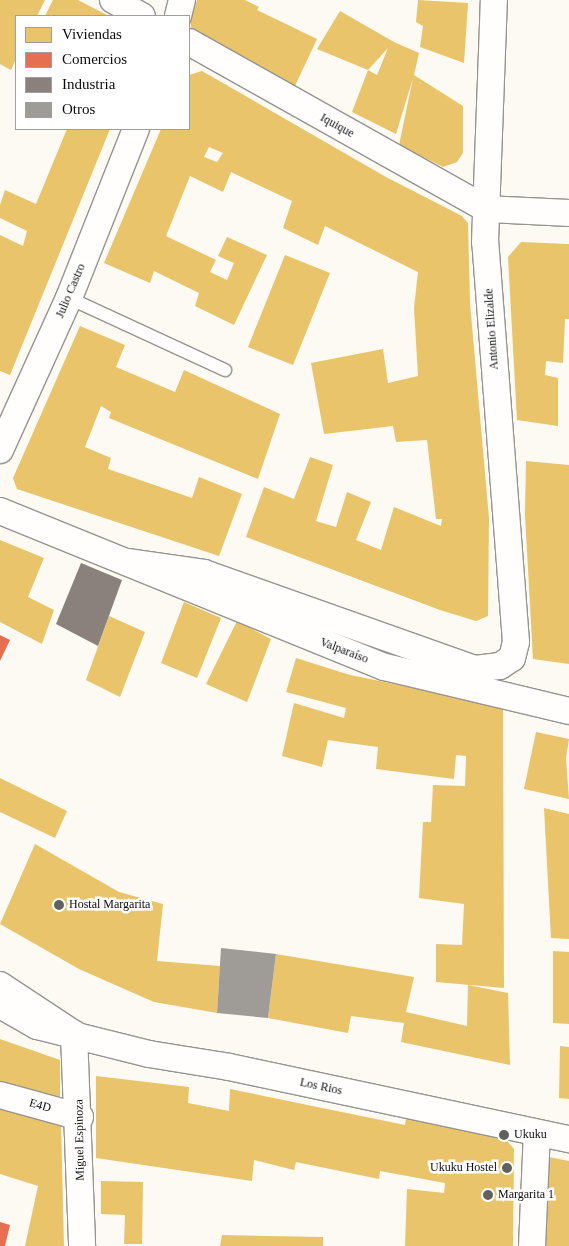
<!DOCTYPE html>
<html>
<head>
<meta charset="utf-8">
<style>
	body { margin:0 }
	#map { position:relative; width:569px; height:1246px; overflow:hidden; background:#fcfaf2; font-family:"Times New Roman",serif }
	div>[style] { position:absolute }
	.homes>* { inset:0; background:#e9c46a }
	.shops>* { inset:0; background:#e76f51 }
	.industry>* { inset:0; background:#8a817c }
	.building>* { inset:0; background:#9f9c98 }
	.roads { filter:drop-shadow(1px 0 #959491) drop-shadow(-1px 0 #959491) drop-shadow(0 1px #959491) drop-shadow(0 -1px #959491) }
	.lane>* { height:12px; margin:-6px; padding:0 6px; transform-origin:6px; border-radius:6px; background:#fffefd }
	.street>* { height:26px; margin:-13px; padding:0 13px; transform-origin:13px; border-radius:13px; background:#fffefd }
	.dots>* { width:14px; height:14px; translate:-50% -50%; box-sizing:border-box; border:2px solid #fff; border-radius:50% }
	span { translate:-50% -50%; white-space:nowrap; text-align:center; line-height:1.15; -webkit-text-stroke:5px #fff; paint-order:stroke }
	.street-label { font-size:12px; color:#0e0e0e }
	.poi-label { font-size:12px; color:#0e0e0e }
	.left { translate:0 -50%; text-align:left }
	.right { translate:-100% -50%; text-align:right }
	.legend { position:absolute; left:15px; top:15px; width:175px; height:115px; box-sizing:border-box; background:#fff; border:1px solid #9f9f9f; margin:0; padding:6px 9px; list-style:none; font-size:15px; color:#0e0e0e }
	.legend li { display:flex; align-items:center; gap:10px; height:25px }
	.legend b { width:25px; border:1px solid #9f9f9f }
</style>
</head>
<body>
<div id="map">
	<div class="homes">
		<div style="clip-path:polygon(0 0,45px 0,37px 16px,16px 16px,16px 59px,11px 70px,0 64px)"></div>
		<div style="clip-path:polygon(53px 0,78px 0,109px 16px,45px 16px)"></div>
		<div style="clip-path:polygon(197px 0,245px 0,259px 7px,257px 10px,317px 39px,295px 86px,192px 30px,190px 22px)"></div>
		<div style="clip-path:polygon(418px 0,468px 3px,464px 63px,420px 47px,423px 26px,416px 22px)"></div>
		<div style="clip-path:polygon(340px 11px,394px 42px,419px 53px,414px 75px,463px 106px,463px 153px,457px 162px,443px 167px,399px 145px,413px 78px,396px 134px,352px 112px,368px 70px,377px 75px,388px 48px,368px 70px,317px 49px)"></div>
		<div style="clip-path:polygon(evenodd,202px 71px,386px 177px,462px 216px,468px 223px,470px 303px,489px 518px,488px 616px,476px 621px,440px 610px,246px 537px,264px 487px,294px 499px,310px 457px,333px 465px,316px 521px,336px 527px,347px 492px,371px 502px,356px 540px,381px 550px,394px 507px,441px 526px,442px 519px,436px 519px,427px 440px,396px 442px,393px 426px,324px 434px,311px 363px,383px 349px,388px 383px,418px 376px,414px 308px,418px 272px,325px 226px,318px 245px,283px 228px,292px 201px,231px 172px,223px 192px,190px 176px,166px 236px,216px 260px,210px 272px,227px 280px,234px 263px,218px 256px,227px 237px,267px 255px,234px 325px,195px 306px,199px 293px,154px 271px,150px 283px,104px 263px,161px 129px,189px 129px,189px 75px,202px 71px,209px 147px,223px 153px,217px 162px,204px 157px,209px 147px)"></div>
		<div style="clip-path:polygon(67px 129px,110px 129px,10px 375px,0 371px,0 235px,23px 246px,27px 231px,0 218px,0 205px,5px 190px,36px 204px)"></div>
		<div style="clip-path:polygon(521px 242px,569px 244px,569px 319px,565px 319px,563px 363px,546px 361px,545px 375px,558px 378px,558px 426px,517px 420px,508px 257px)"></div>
		<div style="clip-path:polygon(285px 255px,330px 273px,293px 365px,248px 347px)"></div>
		<div style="clip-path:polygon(80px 326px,125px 345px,116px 367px,175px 392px,184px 370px,280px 414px,258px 479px,109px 418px,111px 412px,101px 406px,85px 447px,111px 458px,108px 469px,192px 498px,199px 477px,242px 494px,219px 556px,17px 489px,13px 478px)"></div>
		<div style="clip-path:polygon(526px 461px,569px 465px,569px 664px,533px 659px,525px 515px)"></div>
		<div style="clip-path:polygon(0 540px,44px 558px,28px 597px,54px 610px,42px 644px,0 622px)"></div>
		<div style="clip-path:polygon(184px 602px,221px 618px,197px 678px,161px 663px)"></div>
		<div style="clip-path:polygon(109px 616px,145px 632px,120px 697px,86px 680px)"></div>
		<div style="clip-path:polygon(237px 621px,271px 639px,247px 702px,206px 684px)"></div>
		<div style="clip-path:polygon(296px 658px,350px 675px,469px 699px,503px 698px,504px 988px,436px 982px,436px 944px,462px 945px,464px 904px,419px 898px,423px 822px,431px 822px,433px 785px,465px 786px,466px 756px,456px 755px,454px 779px,376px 769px,378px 747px,341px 742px,328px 740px,322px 767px,282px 756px,294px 703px,344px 718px,346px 708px,286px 692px)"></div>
		<div style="clip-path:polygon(536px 732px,569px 739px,566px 758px,569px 799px,524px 789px)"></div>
		<div style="clip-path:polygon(0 778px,67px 811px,55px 838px,0 812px)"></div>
		<div style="clip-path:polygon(544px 808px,569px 814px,569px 939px,551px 938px)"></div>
		<div style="clip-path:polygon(35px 844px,119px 892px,163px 904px,157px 961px,220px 966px,217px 1013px,154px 1002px,79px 969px,0 924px)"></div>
		<div style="clip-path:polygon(553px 951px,569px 952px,569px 1024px,553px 1023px)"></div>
		<div style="clip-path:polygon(276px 954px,414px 977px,406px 1012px,467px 1026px,468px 985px,508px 993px,510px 1065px,401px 1042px,404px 1023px,351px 1016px,348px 1033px,268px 1018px)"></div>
		<div style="clip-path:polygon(0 1039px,60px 1060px,60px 1097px,0 1081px)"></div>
		<div style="clip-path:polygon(560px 1046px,569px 1047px,569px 1099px,559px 1098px)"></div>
		<div style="clip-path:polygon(96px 1076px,189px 1087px,188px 1103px,229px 1111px,230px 1089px,405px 1125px,406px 1118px,503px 1136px,514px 1149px,513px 1246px,405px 1246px,407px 1189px,444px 1193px,445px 1183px,380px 1171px,379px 1179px,296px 1162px,294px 1170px,254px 1160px,252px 1181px,96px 1158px)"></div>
		<div style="clip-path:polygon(0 1104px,61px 1122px,64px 1246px,25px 1246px,38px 1186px,0 1174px)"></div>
		<div style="clip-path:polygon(549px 1157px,569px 1161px,569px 1246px,545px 1246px)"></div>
		<div style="clip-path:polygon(101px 1181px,143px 1182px,142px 1244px,124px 1244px,125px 1215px,101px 1214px)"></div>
		<div style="clip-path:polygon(222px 1235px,323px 1237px,323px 1246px,220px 1246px)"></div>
	</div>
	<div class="shops">
		<div style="clip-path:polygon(0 635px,10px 640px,0 661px)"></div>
		<div style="clip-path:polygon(0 1222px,10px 1225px,5px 1246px,0 1246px)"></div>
	</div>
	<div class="industry">
		<div style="clip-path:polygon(81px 563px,122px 580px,98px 646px,56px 624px)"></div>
	</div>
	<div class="building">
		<div style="clip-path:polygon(221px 948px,276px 954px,268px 1018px,217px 1013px)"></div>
	</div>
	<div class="roads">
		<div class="lane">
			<div style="left:69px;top:298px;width:172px;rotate:24.8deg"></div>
		</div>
		<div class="street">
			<div style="left:113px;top:0;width:33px;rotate:29deg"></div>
			<div style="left:178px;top:16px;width:16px;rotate:-76deg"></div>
			<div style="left:189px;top:42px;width:341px;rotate:29.3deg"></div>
			<div style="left:486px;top:209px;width:83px;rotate:2.8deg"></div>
			<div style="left:0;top:450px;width:167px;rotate:-65.6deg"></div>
			<div style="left:69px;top:298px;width:182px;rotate:-68.4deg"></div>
			<div style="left:0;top:511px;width:415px;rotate:22.1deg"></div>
			<div style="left:385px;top:667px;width:189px;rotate:13.4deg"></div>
			<div style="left:129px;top:562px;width:76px;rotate:8.3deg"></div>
			<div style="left:204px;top:573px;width:288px;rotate:19.5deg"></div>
			<div style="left:475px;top:669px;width:25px;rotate:-7deg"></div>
			<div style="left:500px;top:666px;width:14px;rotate:-34deg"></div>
			<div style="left:512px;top:658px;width:16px;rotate:-76deg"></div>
			<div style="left:516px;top:642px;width:401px;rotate:-94.4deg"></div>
			<div style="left:485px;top:242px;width:242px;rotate:-87.9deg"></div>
			<div style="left:0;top:985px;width:89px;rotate:33.5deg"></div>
			<div style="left:74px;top:1034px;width:212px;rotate:87.8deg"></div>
			<div style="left:0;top:1005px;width:43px;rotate:29.6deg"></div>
			<div style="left:37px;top:1026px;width:115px;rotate:14deg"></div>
			<div style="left:149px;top:1054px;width:81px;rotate:9.2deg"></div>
			<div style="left:229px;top:1067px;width:348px;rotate:12deg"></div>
			<div style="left:0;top:1095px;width:83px;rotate:15.4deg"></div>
			<div style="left:532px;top:1246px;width:113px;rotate:-87.5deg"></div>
		</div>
	</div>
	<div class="dots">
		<div style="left:59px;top:905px;background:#61615e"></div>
		<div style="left:504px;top:1135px;background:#61615e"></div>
		<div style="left:507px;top:1168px;background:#61615e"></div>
		<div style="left:488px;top:1195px;background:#61615e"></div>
	</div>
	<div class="street-label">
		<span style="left:337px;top:126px;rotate:29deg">Iquique</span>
		<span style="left:71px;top:291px;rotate:-67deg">Julio Castro</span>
		<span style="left:492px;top:329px;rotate:-94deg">Antonio Elizalde</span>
		<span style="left:344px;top:651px;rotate:21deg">Valparaíso</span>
		<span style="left:321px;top:1087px;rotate:12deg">Los Rios</span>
		<span style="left:40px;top:1106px;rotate:16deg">E4D</span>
		<span style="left:80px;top:1140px;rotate:-91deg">Miguel Espinoza</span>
	</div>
	<div class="poi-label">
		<span class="left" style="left:69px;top:905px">Hostal Margarita</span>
		<span class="left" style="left:514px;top:1135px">Ukuku</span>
		<span class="right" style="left:497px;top:1168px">Ukuku Hostel</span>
		<span class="left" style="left:498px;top:1195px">Margarita 1</span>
	</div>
	<ul class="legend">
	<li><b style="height:14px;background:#e9c46a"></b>Viviendas</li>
	<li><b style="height:14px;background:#e76f51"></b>Comercios</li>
	<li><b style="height:14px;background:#8a817c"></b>Industria</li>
	<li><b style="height:14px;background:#9f9c98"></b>Otros</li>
	</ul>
</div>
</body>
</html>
